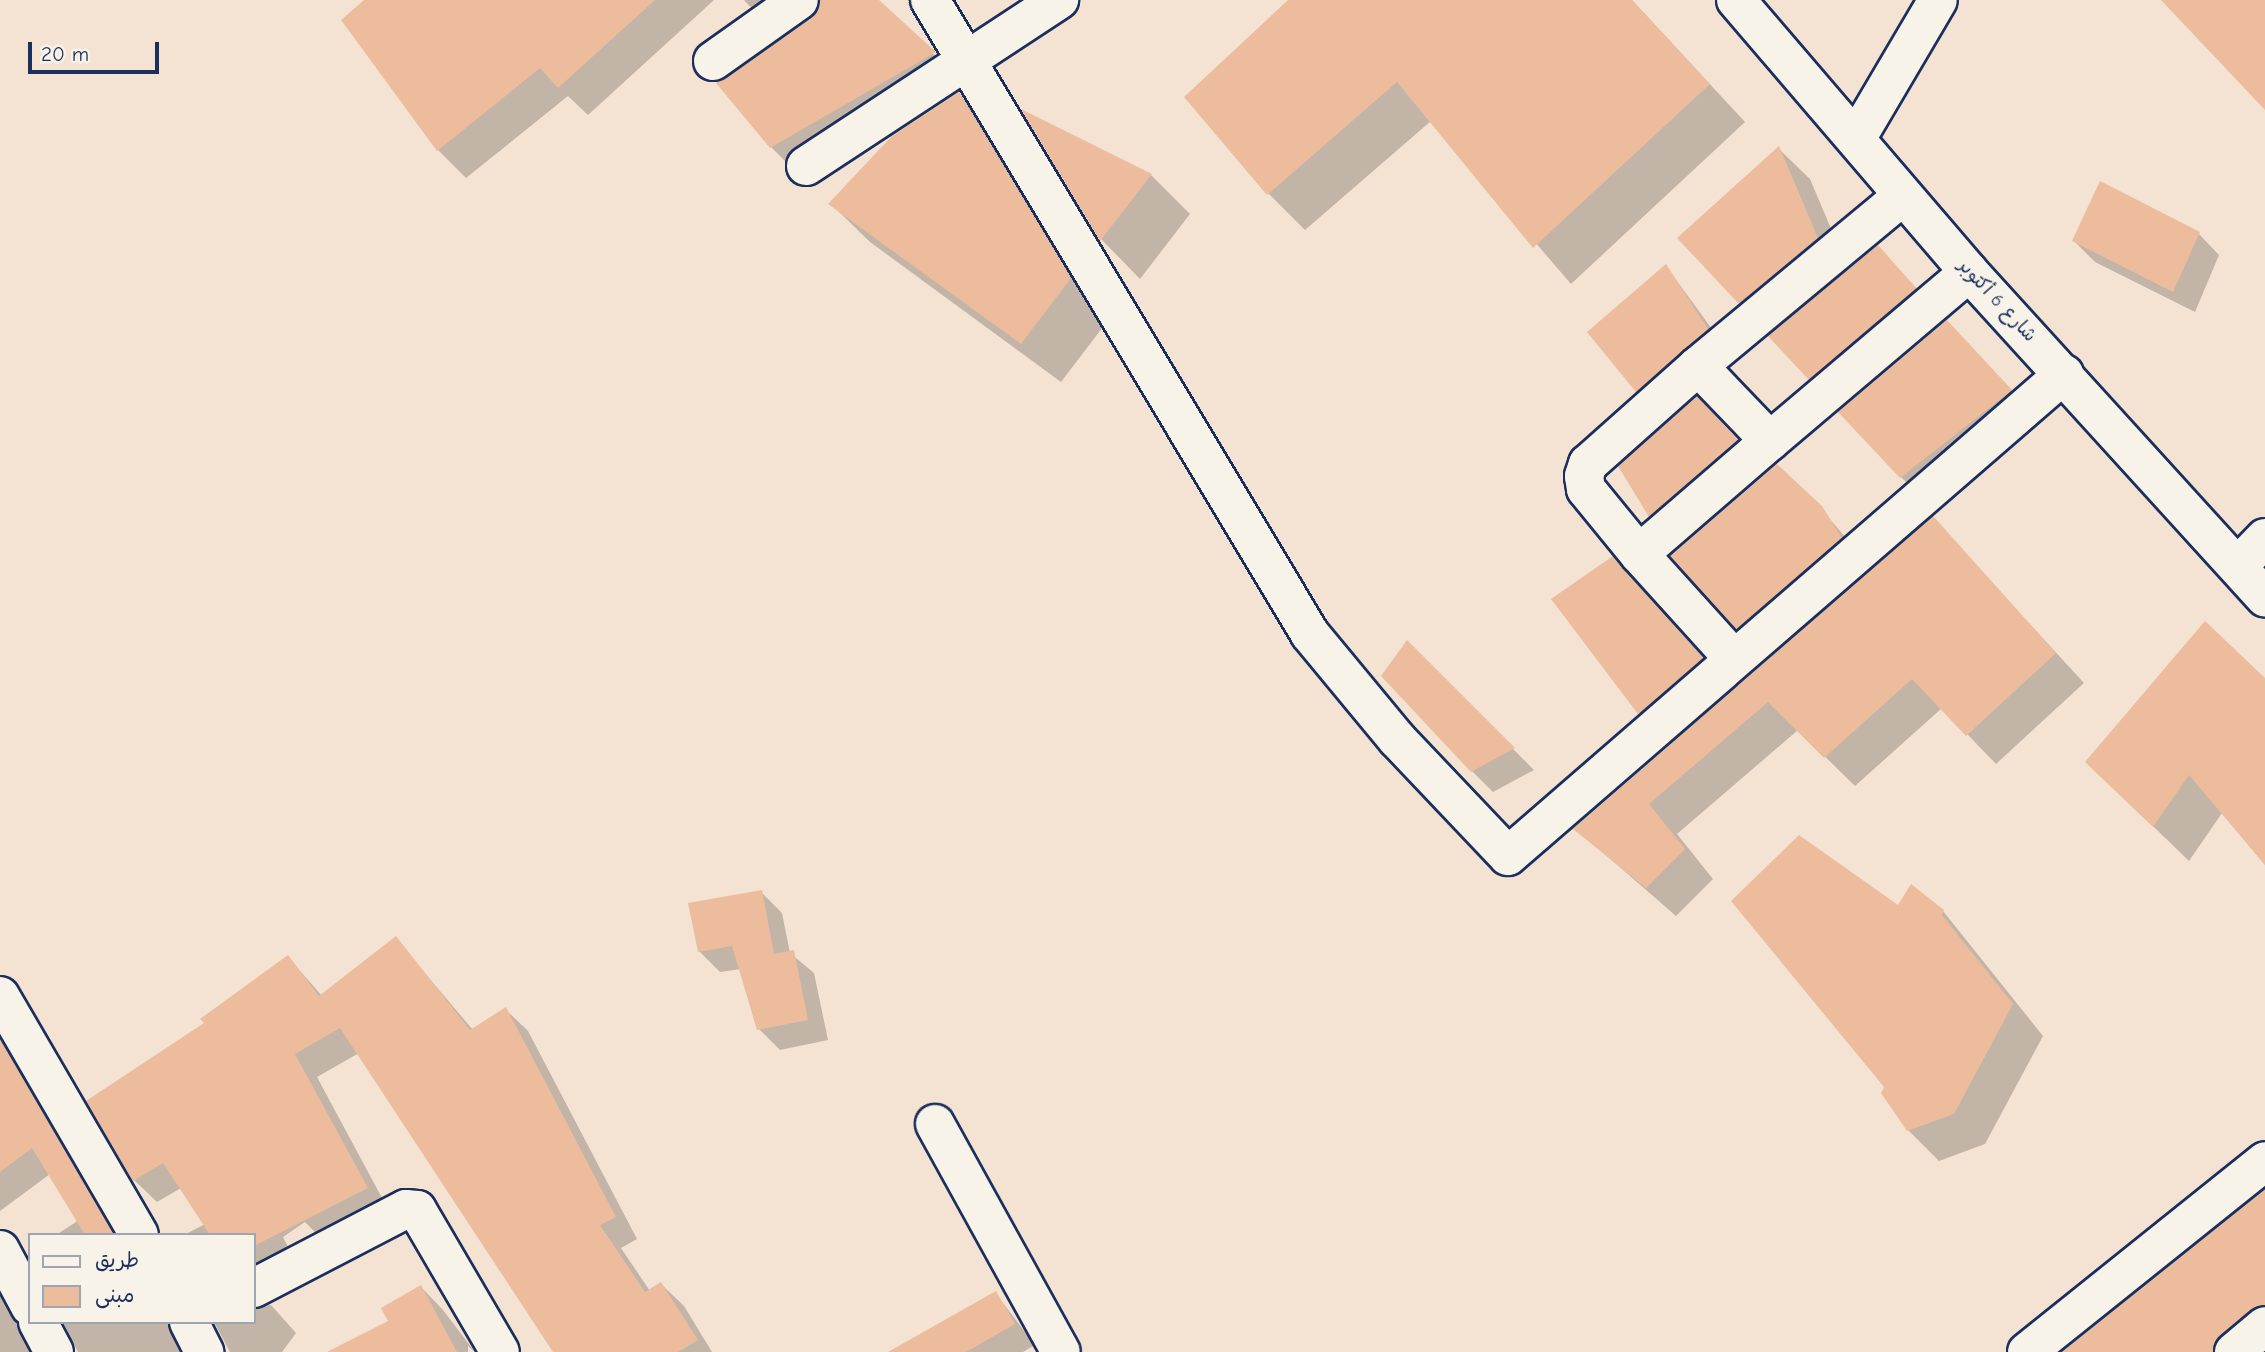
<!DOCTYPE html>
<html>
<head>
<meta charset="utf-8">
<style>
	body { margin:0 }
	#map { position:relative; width:2265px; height:1352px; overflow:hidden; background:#f4e2d2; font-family:"Comic Neue","Playpen Sans Arabic",sans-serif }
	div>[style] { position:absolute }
	.shadow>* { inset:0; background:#0003 }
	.building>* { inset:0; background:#ecbc9d }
	.roads { filter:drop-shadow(2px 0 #1b2f5e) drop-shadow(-2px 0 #1b2f5e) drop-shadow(0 2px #1b2f5e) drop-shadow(0 -2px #1b2f5e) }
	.minor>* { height:38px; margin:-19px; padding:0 19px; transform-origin:19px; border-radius:19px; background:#f7f3e8 }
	span { translate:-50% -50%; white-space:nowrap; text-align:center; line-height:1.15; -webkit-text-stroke:5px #f7f3e8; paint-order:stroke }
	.street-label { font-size:19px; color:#1b2f5e }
	.legend { position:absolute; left:28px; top:1233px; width:228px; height:91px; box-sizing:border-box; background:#f7f3e8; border:2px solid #9fa5b1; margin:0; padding:9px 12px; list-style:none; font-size:21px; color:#1b2f5e }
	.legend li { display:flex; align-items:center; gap:14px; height:35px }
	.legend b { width:35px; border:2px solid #9fa5b1 }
	.scale { position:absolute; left:28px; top:42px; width:131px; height:32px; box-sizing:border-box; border:4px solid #1b2f5e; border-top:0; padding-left:9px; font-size:21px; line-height:24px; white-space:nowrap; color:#1b2f5e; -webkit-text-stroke:5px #f7f3e8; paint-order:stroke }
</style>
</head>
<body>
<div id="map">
	<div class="shadow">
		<div style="clip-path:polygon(367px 0,714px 0,588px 115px,568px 96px,466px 178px,438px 150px)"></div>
		<div style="clip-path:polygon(744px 0,875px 0,962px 81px,799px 175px,771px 147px,816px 12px,777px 36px)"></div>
		<div style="clip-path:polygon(1290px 0,1632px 0,1745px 122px,1571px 284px,1431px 121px,1305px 230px,1269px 194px)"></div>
		<div style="clip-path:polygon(959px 94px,998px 133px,1109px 319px,1061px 382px,870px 242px,831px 204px)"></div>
		<div style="clip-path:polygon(1025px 113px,1151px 175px,1190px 214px,1140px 279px,1102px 240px)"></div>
		<div style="clip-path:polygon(1779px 149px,1810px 179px,1849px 271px,1878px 247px,1936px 310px,1831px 399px,1740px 303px)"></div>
		<div style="clip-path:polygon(2199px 234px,2219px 255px,2195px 312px,2095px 262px,2074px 241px)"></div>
		<div style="clip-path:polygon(1666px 266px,1728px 351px,1658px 411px,1638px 390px)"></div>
		<div style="clip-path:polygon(1977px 353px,2041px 422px,1931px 507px,1901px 477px)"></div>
		<div style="clip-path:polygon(1718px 420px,1758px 461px,1671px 536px,1650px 516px)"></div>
		<div style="clip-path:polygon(1820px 507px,1873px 571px,1933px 519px,2084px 683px,1996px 764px,1942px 708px,1855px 786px,1798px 730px,1677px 834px,1713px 879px,1676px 916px,1576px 829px,1672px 745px,1640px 713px,1554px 599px,1612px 559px,1734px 691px,1770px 660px,1673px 556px)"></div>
		<div style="clip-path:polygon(1407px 643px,1534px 770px,1493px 792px,1472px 771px)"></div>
		<div style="clip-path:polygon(2265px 681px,2265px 865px,2222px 813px,2189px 861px,2123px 797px)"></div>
		<div style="clip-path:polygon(761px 892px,782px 913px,790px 953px,814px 973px,828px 1040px,780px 1050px,759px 1029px,741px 969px,720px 972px,699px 951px)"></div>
		<div style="clip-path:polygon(1898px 907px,1943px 911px,2043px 1036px,1985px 1144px,1939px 1161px,1908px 1130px,1886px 1086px)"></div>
		<div style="clip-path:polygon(395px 938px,473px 1030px,505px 1009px,528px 1031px,637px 1239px,621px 1248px,650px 1291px,661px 1284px,684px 1306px,712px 1352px,556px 1352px,359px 1053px,317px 1077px,389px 1211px,326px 1243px,305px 1222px,283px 1237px,294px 1259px,257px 1307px,271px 1305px,296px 1333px,282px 1352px,230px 1352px,214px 1322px,254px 1322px,254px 1235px,184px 1235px,205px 1224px,181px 1188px,157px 1202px,134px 1180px,206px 1024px,288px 957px,322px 996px)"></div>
		<div style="clip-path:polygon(0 1006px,121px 1235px,56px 1235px,79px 1220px,50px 1174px,0 1211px)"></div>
		<div style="clip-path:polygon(2265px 1186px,2265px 1352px,2063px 1352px)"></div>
		<div style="clip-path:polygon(0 1272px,40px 1352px,0 1352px)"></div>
		<div style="clip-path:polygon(421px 1287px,443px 1310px,475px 1352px,468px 1346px,468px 1352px,402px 1352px,391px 1322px)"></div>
		<div style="clip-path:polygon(996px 1294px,1035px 1345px,1023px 1352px,942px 1352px)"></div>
		<div style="clip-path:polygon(63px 1322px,212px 1322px,193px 1332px,191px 1352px,78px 1352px)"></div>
	</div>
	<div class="building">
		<div style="clip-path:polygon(364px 0,655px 0,558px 88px,540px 68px,437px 151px,341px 20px)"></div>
		<div style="clip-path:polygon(821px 0,879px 0,936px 52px,770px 148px,716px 83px,812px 18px)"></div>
		<div style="clip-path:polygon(1288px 0,1632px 0,1710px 84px,1533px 248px,1397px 82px,1267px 195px,1184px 97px)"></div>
		<div style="clip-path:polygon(2161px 0,2265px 0,2265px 110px)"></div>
		<div style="clip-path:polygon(959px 92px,1071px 278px,1021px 344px,828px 204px,892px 136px)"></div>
		<div style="clip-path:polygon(1021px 109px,1152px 174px,1100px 241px)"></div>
		<div style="clip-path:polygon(1779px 146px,1818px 238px,1739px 304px,1677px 238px)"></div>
		<div style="clip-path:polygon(2100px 181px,2200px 232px,2173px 292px,2072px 241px)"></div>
		<div style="clip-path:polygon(1878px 245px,1916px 288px,1809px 380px,1768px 336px)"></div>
		<div style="clip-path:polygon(1666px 264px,1708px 329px,1636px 392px,1587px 332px)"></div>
		<div style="clip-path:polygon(1947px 320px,2012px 390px,1900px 478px,1838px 412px)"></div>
		<div style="clip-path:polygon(1697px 396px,1738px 440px,1649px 517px,1618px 466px)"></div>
		<div style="clip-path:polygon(1777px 464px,1822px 506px,1842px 538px,1736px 629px,1670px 556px)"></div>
		<div style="clip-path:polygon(1933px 516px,2056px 653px,1966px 736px,1912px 679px,1824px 758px,1768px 702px,1649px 804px,1685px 849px,1646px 888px,1573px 829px)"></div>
		<div style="clip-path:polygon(1613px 556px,1703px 658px,1638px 714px,1551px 599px)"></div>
		<div style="clip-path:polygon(2205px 621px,2265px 678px,2265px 865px,2189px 775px,2153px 827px,2085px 762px)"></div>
		<div style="clip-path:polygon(1407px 640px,1515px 748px,1471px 772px,1381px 676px)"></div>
		<div style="clip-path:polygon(1799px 835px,1898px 905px,1911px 884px,1944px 910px,1942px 915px,2013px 1004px,1954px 1114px,1907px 1131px,1881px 1093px,1884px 1087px,1731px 901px)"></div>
		<div style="clip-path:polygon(762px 890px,774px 954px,794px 950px,808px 1020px,757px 1030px,732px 946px,698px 952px,688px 903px)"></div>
		<div style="clip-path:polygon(396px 936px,470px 1030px,506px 1007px,616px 1217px,600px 1225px,645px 1292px,661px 1282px,698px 1340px,678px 1352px,553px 1352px,340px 1028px,295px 1054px,368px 1188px,254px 1246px,254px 1235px,210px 1235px,163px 1163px,133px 1181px,86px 1101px,204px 1023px,200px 1019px,288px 955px,319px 996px)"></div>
		<div style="clip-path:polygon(0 1040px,114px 1235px,85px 1235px,32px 1148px,0 1172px)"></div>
		<div style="clip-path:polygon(2265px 1189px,2265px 1305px,2220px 1335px,2213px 1352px,2062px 1352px)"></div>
		<div style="clip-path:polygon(421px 1285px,457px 1352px,327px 1352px,388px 1321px,381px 1308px)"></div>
		<div style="clip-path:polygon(996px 1291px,1015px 1324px,966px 1352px,888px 1352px)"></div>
	</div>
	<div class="roads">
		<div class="minor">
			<div style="left:930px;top:0;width:739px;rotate:59.06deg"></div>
			<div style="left:1310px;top:634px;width:136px;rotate:50.4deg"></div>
			<div style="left:1397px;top:739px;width:161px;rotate:46.5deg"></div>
			<div style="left:1508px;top:856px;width:736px;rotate:-40.92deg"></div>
			<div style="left:1736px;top:0;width:358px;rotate:49.4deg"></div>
			<div style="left:1969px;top:272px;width:440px;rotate:47.7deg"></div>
			<div style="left:713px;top:61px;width:105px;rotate:-35.3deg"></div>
			<div style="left:1856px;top:139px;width:161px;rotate:-59.5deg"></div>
			<div style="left:806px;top:166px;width:303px;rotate:-33.3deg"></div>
			<div style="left:1698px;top:366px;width:104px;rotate:46.2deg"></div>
			<div style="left:1770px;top:441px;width:261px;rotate:-40.3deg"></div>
			<div style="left:1639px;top:554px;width:173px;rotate:-40.8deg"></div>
			<div style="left:2238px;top:566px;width:39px;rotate:-46deg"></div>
			<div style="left:1734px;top:659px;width:142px;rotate:-132.1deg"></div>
			<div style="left:1639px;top:554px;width:84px;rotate:-129.2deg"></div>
			<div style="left:1586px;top:489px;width:13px;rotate:-99deg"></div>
			<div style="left:1584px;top:476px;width:13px;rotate:-72deg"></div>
			<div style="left:1588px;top:464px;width:147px;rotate:-41.7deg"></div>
			<div style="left:1698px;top:366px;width:266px;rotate:-39.7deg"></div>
			<div style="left:0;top:996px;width:276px;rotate:59.8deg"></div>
			<div style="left:935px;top:1124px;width:260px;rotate:61.1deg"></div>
			<div style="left:0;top:1250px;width:64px;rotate:61.8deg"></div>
			<div style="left:254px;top:1288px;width:171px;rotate:-27.5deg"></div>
			<div style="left:406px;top:1209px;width:11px;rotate:5deg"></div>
			<div style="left:417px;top:1210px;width:164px;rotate:59.7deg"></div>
			<div style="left:38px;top:1322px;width:34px;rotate:62deg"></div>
			<div style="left:189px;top:1322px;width:34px;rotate:63deg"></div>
			<div style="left:2027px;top:1352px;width:305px;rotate:-38.7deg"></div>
			<div style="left:2234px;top:1352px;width:40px;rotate:-40deg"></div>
		</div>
	</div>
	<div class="street-label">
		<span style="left:1997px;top:301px;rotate:47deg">شارع 6 أكتوبر</span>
	</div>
	<ul class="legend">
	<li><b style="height:9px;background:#f7f3e8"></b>طريق</li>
	<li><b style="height:19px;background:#ecbc9d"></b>مبنى</li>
	</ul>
	<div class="scale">20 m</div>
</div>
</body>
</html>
